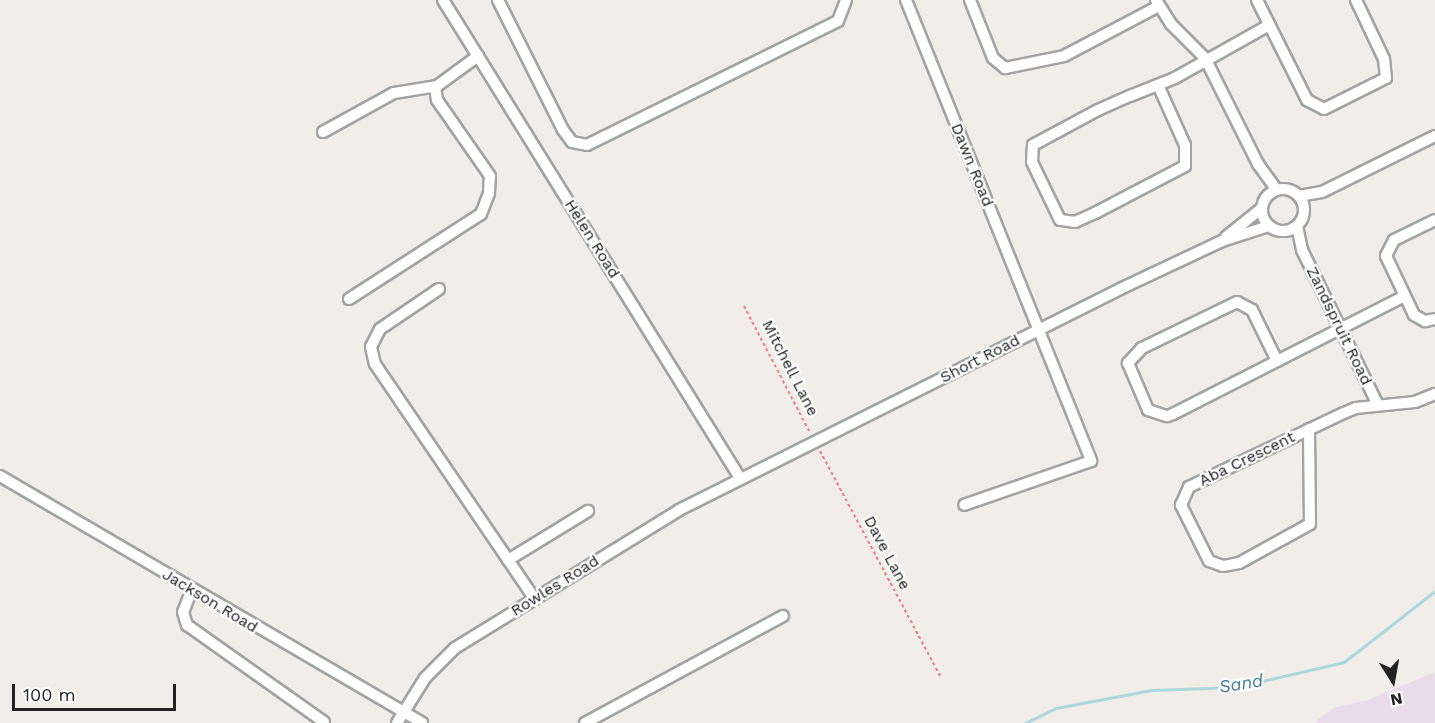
<!DOCTYPE html>
<html>
<head>
<meta charset="utf-8">
<style>
	body { margin:0 }
	#map { position:relative; width:1435px; height:723px; overflow:hidden; background:#f1eee9; font-family:"Work Sans",sans-serif }
	div>[style] { position:absolute }
	.industrial>* { inset:0; background:#eadbe9 }
	.stream>* { height:3px; margin:-1.5px; padding:0 1.5px; transform-origin:1.5px; border-radius:1.5px; background:#abd8dd }
	.path>* { height:2px; margin-top:-1px; transform-origin:0; background:repeating-linear-gradient(90deg,#f5767a 0 3px,transparent 0 6px) }
	.roads { filter:drop-shadow(2px 0 #a3a3a3) drop-shadow(-2px 0 #a3a3a3) drop-shadow(0 2px #a3a3a3) drop-shadow(0 -2px #a3a3a3) }
	.minor>* { height:10px; margin:-5px; padding:0 5px; transform-origin:5px; border-radius:5px; background:#fff }
	.minor>.ring { margin:-5px; padding:0; box-sizing:content-box; background:none; border:10px solid #fff; border-radius:50% }
	span { translate:-50% -50%; white-space:nowrap; text-align:center; line-height:1.15; -webkit-text-stroke:4.5px #fff; paint-order:stroke }
	.street-label { font-size:16px; color:#222 }
	.water-label { font-size:18px; color:#477a97; font-style:italic }
	.north { position:absolute; left:1363px; top:651px; width:60px; height:60px; -webkit-text-stroke:4px #fff; paint-order:stroke; rotate:169deg; font-size:16px; font-weight:700; line-height:24px; text-align:center; color:#222 }
	.north::after { content:''; display:block; margin:auto; width:21px; height:27px; background:#222; clip-path:polygon(50% 0,100% 100%,50% 72%,0 100%) }
	.scale { position:absolute; left:12px; top:684px; width:164px; height:27px; box-sizing:border-box; border:3px solid #222; border-top:0; padding-left:8px; font-size:18px; line-height:21px; white-space:nowrap; color:#222; -webkit-text-stroke:4px #fff; paint-order:stroke }
</style>
</head>
<body>
<div id="map">
	<div class="industrial">
		<div style="clip-path:polygon(1435px 672px,1435px 723px,1314px 723px,1333px 708px,1368px 700px)"></div>
	</div>
	<div class="stream">
		<div style="left:1025px;top:723px;width:34px;rotate:-26deg"></div>
		<div style="left:1056px;top:708px;width:97px;rotate:-10.7deg"></div>
		<div style="left:1151px;top:690px;width:85px;rotate:-2deg"></div>
		<div style="left:1236px;top:687px;width:111px;rotate:-13deg"></div>
		<div style="left:1344px;top:662px;width:115px;rotate:-38deg"></div>
	</div>
	<div class="path">
		<div style="left:744px;top:306px;width:143px;rotate:62.5deg"></div>
		<div style="left:820px;top:451px;width:255px;rotate:61.9deg"></div>
	</div>
	<div class="roads">
		<div class="minor">
			<div style="left:443px;top:0;width:563px;rotate:58.15deg"></div>
			<div style="left:498px;top:0;width:145px;rotate:63.4deg"></div>
			<div style="left:563px;top:130px;width:15px;rotate:53deg"></div>
			<div style="left:572px;top:142px;width:15px;rotate:11deg"></div>
			<div style="left:587px;top:145px;width:280px;rotate:-26.3deg"></div>
			<div style="left:838px;top:21px;width:22px;rotate:-69deg"></div>
			<div style="left:906px;top:0;width:497px;rotate:68.1deg"></div>
			<div style="left:1091px;top:461px;width:134px;rotate:160.9deg"></div>
			<div style="left:970px;top:0;width:62px;rotate:68.4deg"></div>
			<div style="left:993px;top:58px;width:16px;rotate:40deg"></div>
			<div style="left:1005px;top:68px;width:60px;rotate:-11.5deg"></div>
			<div style="left:1064px;top:56px;width:107px;rotate:-27.8deg"></div>
			<div style="left:1156px;top:0;width:28px;rotate:58deg"></div>
			<div style="left:1171px;top:24px;width:48px;rotate:45deg"></div>
			<div style="left:1205px;top:58px;width:119px;rotate:63.4deg"></div>
			<div style="left:1258px;top:164px;width:32px;rotate:54deg"></div>
			<div style="left:1257px;top:0;width:112px;rotate:63.4deg"></div>
			<div style="left:1307px;top:100px;width:19px;rotate:28deg"></div>
			<div style="left:1324px;top:109px;width:69px;rotate:-26.6deg"></div>
			<div style="left:1386px;top:78px;width:19px;rotate:-96deg"></div>
			<div style="left:1384px;top:59px;width:65px;rotate:-115.4deg"></div>
			<div style="left:1158px;top:85px;width:66px;rotate:65.8deg"></div>
			<div style="left:1185px;top:145px;width:21px;rotate:90deg"></div>
			<div style="left:1185px;top:166px;width:102px;rotate:152.4deg"></div>
			<div style="left:1095px;top:213px;width:22px;rotate:156deg"></div>
			<div style="left:1075px;top:222px;width:15px;rotate:-172deg"></div>
			<div style="left:1060px;top:220px;width:64px;rotate:-115.8deg"></div>
			<div style="left:1032px;top:162px;width:17px;rotate:-87deg"></div>
			<div style="left:1033px;top:145px;width:74px;rotate:-28.3deg"></div>
			<div style="left:1098px;top:110px;width:35px;rotate:-24deg"></div>
			<div style="left:1130px;top:96px;width:48px;rotate:-21.8deg"></div>
			<div style="left:1175px;top:78px;width:108px;rotate:-29.4deg"></div>
			<div style="left:323px;top:132px;width:81px;rotate:-28.8deg"></div>
			<div style="left:394px;top:93px;width:44px;rotate:-9.2deg"></div>
			<div style="left:437px;top:86px;width:51px;rotate:-36.2deg"></div>
			<div class="ring" style="left:1262px;top:189px;width:32px;height:32px"></div>
			<div style="left:1299px;top:196px;width:23px;rotate:-10deg"></div>
			<div style="left:1322px;top:192px;width:126px;rotate:-26.4deg"></div>
			<div style="left:1435px;top:220px;width:46px;rotate:154deg"></div>
			<div style="left:1394px;top:240px;width:18px;rotate:117deg"></div>
			<div style="left:1386px;top:256px;width:65px;rotate:64.6deg"></div>
			<div style="left:1414px;top:315px;width:13px;rotate:29deg"></div>
			<div style="left:1425px;top:321px;width:10px;rotate:-11deg"></div>
			<div style="left:1297px;top:226px;width:25px;rotate:78deg"></div>
			<div style="left:1302px;top:250px;width:170px;rotate:63.9deg"></div>
			<div style="left:1226px;top:237px;width:46px;rotate:-38.9deg"></div>
			<div style="left:439px;top:289px;width:71px;rotate:145.9deg"></div>
			<div style="left:380px;top:329px;width:20px;rotate:117deg"></div>
			<div style="left:371px;top:347px;width:17px;rotate:77deg"></div>
			<div style="left:375px;top:364px;width:284px;rotate:55.8deg"></div>
			<div style="left:349px;top:299px;width:157px;rotate:-32.8deg"></div>
			<div style="left:481px;top:214px;width:22px;rotate:-69deg"></div>
			<div style="left:489px;top:193px;width:17px;rotate:-87deg"></div>
			<div style="left:490px;top:176px;width:93px;rotate:-124.9deg"></div>
			<div style="left:437px;top:100px;width:13px;rotate:-99deg"></div>
			<div style="left:1277px;top:361px;width:57px;rotate:-116.1deg"></div>
			<div style="left:1252px;top:310px;width:17px;rotate:-152deg"></div>
			<div style="left:1237px;top:302px;width:106px;rotate:154.2deg"></div>
			<div style="left:1142px;top:348px;width:21px;rotate:133deg"></div>
			<div style="left:1128px;top:363px;width:51px;rotate:66.9deg"></div>
			<div style="left:1148px;top:410px;width:20px;rotate:18deg"></div>
			<div style="left:1167px;top:416px;width:6px;rotate:-18deg"></div>
			<div style="left:1173px;top:414px;width:258px;rotate:-27deg"></div>
			<div style="left:1309px;top:429px;width:95px;rotate:89.4deg"></div>
			<div style="left:1310px;top:524px;width:81px;rotate:151.2deg"></div>
			<div style="left:1239px;top:563px;width:16px;rotate:169deg"></div>
			<div style="left:1223px;top:566px;width:15px;rotate:-160deg"></div>
			<div style="left:1209px;top:561px;width:63px;rotate:-116.6deg"></div>
			<div style="left:1181px;top:505px;width:20px;rotate:-66deg"></div>
			<div style="left:1189px;top:487px;width:64px;rotate:-25.8deg"></div>
			<div style="left:1247px;top:459px;width:107px;rotate:-25.4deg"></div>
			<div style="left:1344px;top:413px;width:13px;rotate:-23deg"></div>
			<div style="left:1356px;top:408px;width:59px;rotate:-5.8deg"></div>
			<div style="left:1415px;top:402px;width:22px;rotate:-22deg"></div>
			<div style="left:0;top:476px;width:489px;rotate:30.3deg"></div>
			<div style="left:508px;top:560px;width:94px;rotate:-31.5deg"></div>
			<div style="left:192px;top:589px;width:25px;rotate:111deg"></div>
			<div style="left:183px;top:612px;width:14px;rotate:73deg"></div>
			<div style="left:187px;top:625px;width:168px;rotate:35.3deg"></div>
			<div style="left:397px;top:723px;width:53px;rotate:-58.1deg"></div>
			<div style="left:425px;top:678px;width:42px;rotate:-45deg"></div>
			<div style="left:455px;top:648px;width:263px;rotate:-31.6deg"></div>
			<div style="left:679px;top:510px;width:493px;rotate:-26.6deg"></div>
			<div style="left:1120px;top:289px;width:113px;rotate:-25.2deg"></div>
			<div style="left:1222px;top:241px;width:49px;rotate:-17.7deg"></div>
			<div style="left:585px;top:723px;width:225px;rotate:-28.4deg"></div>
		</div>
	</div>
	<div class="street-label">
		<span style="left:972px;top:165px;rotate:68deg">Dawn Road</span>
		<span style="left:592px;top:239px;rotate:58deg">Helen Road</span>
		<span style="left:1339px;top:326px;rotate:64deg">Zandspruit Road</span>
		<span style="left:980px;top:359px;rotate:-27deg">Short Road</span>
		<span style="left:790px;top:368px;rotate:63deg">Mitchell Lane</span>
		<span style="left:1247px;top:459px;rotate:-26deg">Aba Crescent</span>
		<span style="left:887px;top:553px;rotate:62deg">Dave Lane</span>
		<span style="left:555px;top:586px;rotate:-32deg">Rowles Road</span>
		<span style="left:210px;top:601px;rotate:31deg">Jackson Road</span>
	</div>
	<div class="water-label">
		<span style="left:1241px;top:684px;rotate:-9deg">Sand</span>
	</div>
	<div class="north">N</div>
	<div class="scale">100 m</div>
</div>
</body>
</html>
